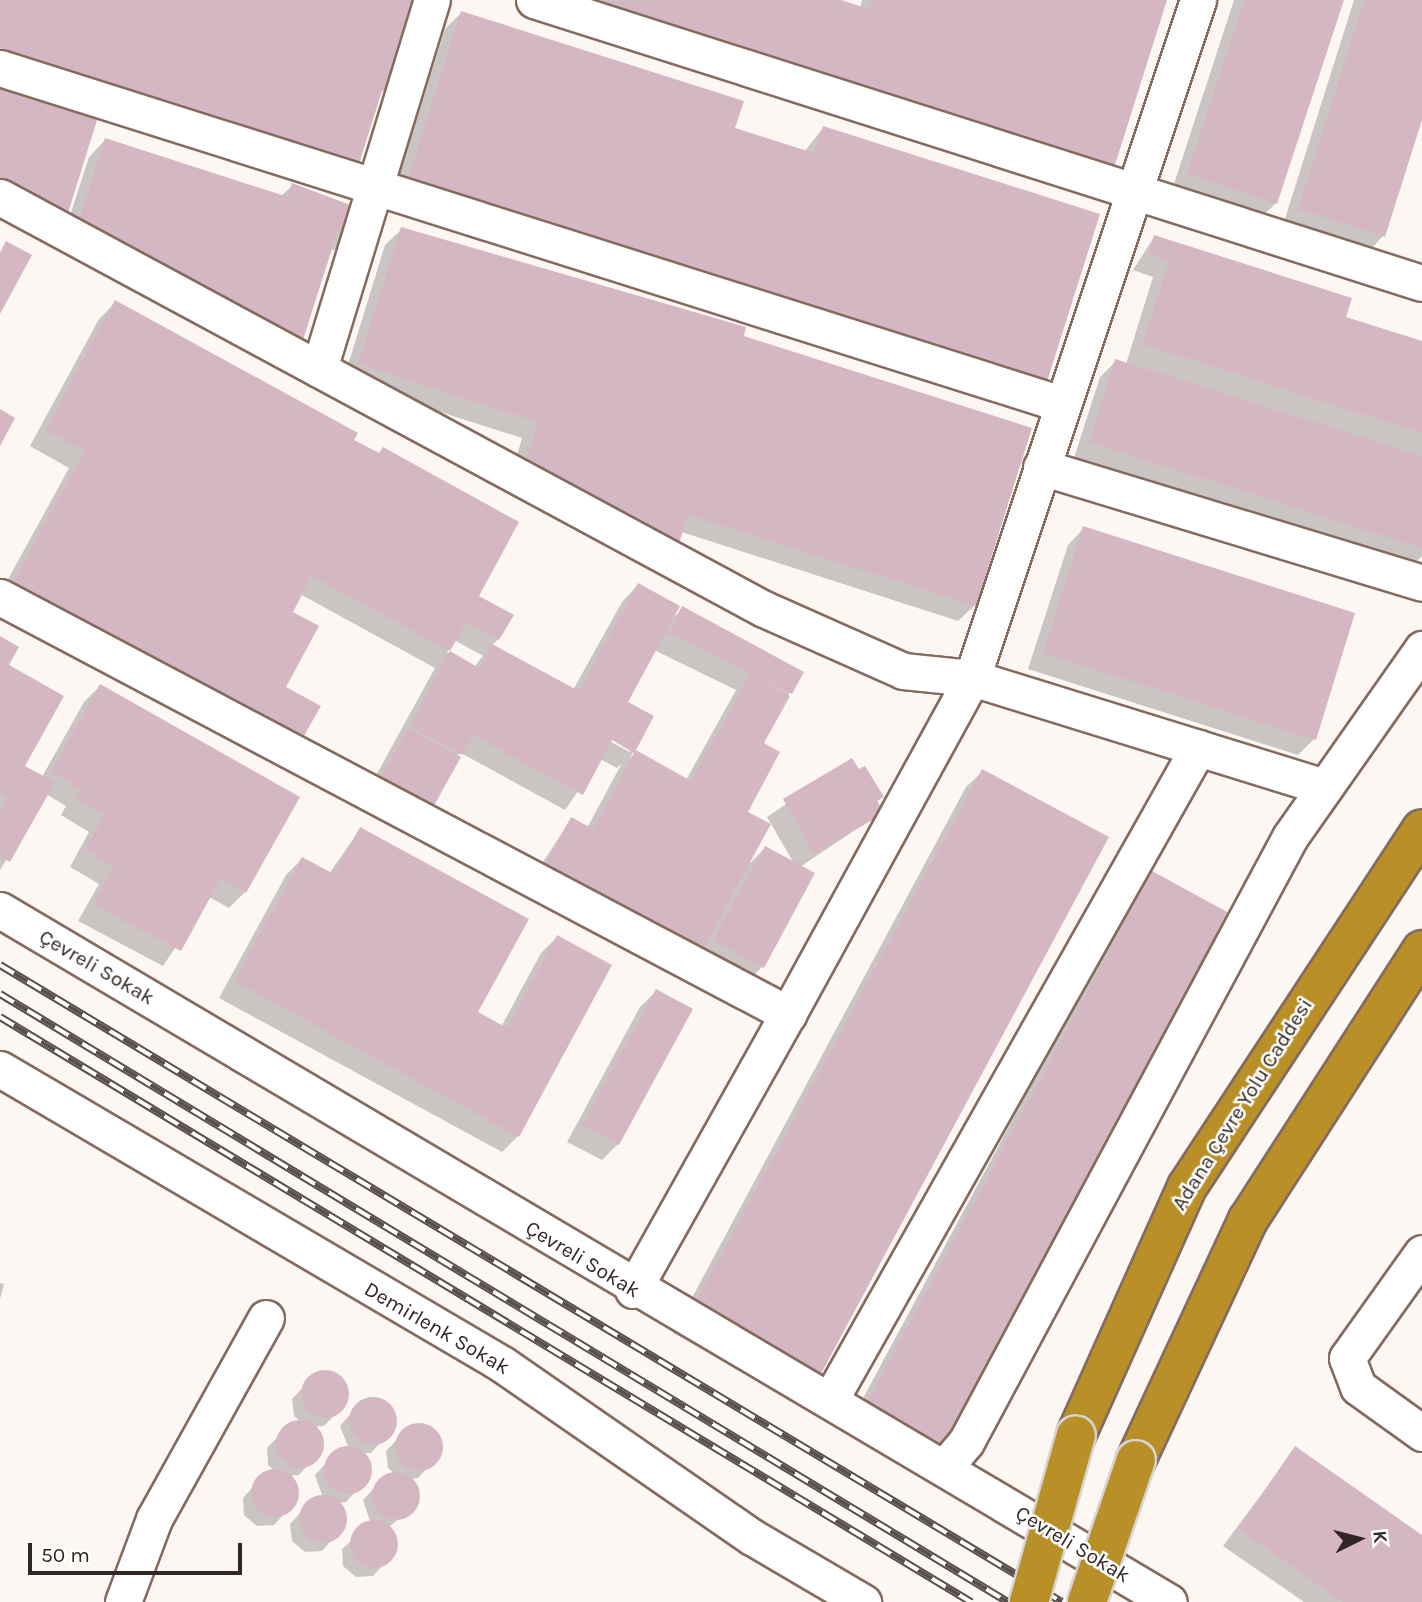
<!DOCTYPE html>
<html>
<head>
<meta charset="utf-8">
<style>
	body { margin:0 }
	#map { position:relative; width:1422px; height:1602px; overflow:hidden; background:#fdf7f4; font-family:Karla,sans-serif }
	div>[style] { position:absolute }
	.shadow>* { inset:0; background:#0003 }
	.building>* { inset:0; background:#d5b7c3 }
	.round { border-radius:50% }
	.roads { filter:drop-shadow(2px 0 #856b5f) drop-shadow(-2px 0 #856b5f) drop-shadow(0 2px #856b5f) drop-shadow(0 -2px #856b5f) }
	.minor>* { height:35px; margin:-17.5px; padding:0 17.5px; transform-origin:17.5px; border-radius:17.5px; background:#fff }
	.highway>* { height:38px; margin:-19px; padding:0 19px; transform-origin:19px; border-radius:19px; background:#b99027 }
	.rail>* { height:8px; margin-top:-4px; transform-origin:0; background:repeating-linear-gradient(90deg,#fff 0 16px,#5a4f4b 0 32px); box-sizing:border-box; border-block:2px solid #5a4f4b }
	.bridges { filter:drop-shadow(2px 0 #d6d4d3) drop-shadow(-2px 0 #d6d4d3) drop-shadow(0 2px #d6d4d3) drop-shadow(0 -2px #d6d4d3) }
	.highway-bridge>* { height:38px; margin:-19px; padding:0 19px; transform-origin:19px; border-radius:19px; background:#b99027 }
	span { translate:-50% -50%; white-space:nowrap; text-align:center; line-height:1.15; -webkit-text-stroke:5px #fff; paint-order:stroke }
	.street-label { font-size:21px; color:#322622 }
	.north { position:absolute; left:1324px; top:1504px; width:70px; height:70px; -webkit-text-stroke:5px #fff; paint-order:stroke; rotate:84deg; font-size:19px; font-weight:700; line-height:28px; text-align:center; color:#322622 }
	.north::after { content:''; display:block; margin:auto; width:24px; height:32px; background:#322622; clip-path:polygon(50% 0,100% 100%,50% 72%,0 100%) }
	.scale { position:absolute; left:28px; top:1543px; width:214px; height:32px; box-sizing:border-box; border:4px solid #322622; border-top:0; padding-left:9px; font-size:21px; line-height:24px; white-space:nowrap; color:#322622; -webkit-text-stroke:5px #fff; paint-order:stroke }
</style>
</head>
<body>
<div id="map">
	<div class="shadow">
		<div style="clip-path:polygon(530px 0,835px 0,860px 8px,862px 0,1165px 0,1113px 164px,1097px 180px)"></div>
		<div style="clip-path:polygon(1234px 0,1342px 0,1276px 203px,1259px 219px,1172px 190px)"></div>
		<div style="clip-path:polygon(1354px 0,1422px 0,1422px 114px,1383px 236px,1367px 253px,1283px 225px)"></div>
		<div style="clip-path:polygon(461px 13px,733px 130px,804px 152px,823px 128px,1097px 215px,391px 201px,445px 29px)"></div>
		<div style="clip-path:polygon(105px 140px,281px 196px,293px 185px,352px 233px,335px 250px,63px 237px,89px 157px)"></div>
		<div style="clip-path:polygon(402px 229px,742px 337px,975px 605px,958px 621px,511px 477px,522px 438px,343px 381px,385px 245px)"></div>
		<div style="clip-path:polygon(1154px 237px,1344px 318px,1422px 343px,1422px 556px,1412px 566px,1074px 458px,1100px 377px,1116px 361px,1126px 364px,1153px 277px,1133px 270px)"></div>
		<div style="clip-path:polygon(evenodd,116px 302px,352px 440px,477px 597px,498px 639px,492px 646px,573px 690px,622px 602px,638px 585px,671px 620px,682px 609px,801px 672px,762px 743px,745px 813px,748px 865px,765px 848px,795px 865px,767px 817px,851px 760px,881px 797px,876px 803px,882px 812px,800px 867px,762px 967px,746px 983px,528px 885px,571px 819px,587px 828px,622px 763px,617px 768px,600px 759px,565px 810px,461px 753px,363px 799px,435px 668px,300px 594px,291px 612px,284px 688px,0 594px,69px 468px,30px 446px,99px 319px,116px 302px,454px 640px,483px 656px,474px 667px,447px 652px,454px 640px,116px 302px,654px 650px,736px 690px,686px 780px,636px 753px,630px 758px,652px 717px,625px 702px,654px 650px,116px 302px,605px 735px,630px 748px,630px 752px,604px 738px,605px 735px)"></div>
		<div style="clip-path:polygon(1084px 528px,1314px 739px,1298px 755px,1028px 669px,1068px 545px)"></div>
		<div style="clip-path:polygon(0 638px,23px 767px,42px 777px,84px 702px,100px 686px,245px 892px,229px 908px,209px 897px,163px 966px,78px 921px,99px 884px,70px 867px,89px 832px,61px 815px,66px 806px,46px 794px,0 870px)"></div>
		<div style="clip-path:polygon(983px 771px,797px 1400px,673px 1333px,966px 787px)"></div>
		<div style="clip-path:polygon(360px 829px,476px 1013px,501px 1027px,541px 953px,557px 937px,518px 1136px,502px 1152px,219px 998px,286px 875px,302px 859px,329px 874px)"></div>
		<div style="clip-path:polygon(1152px 873px,949px 1458px,847px 1428px,1136px 890px)"></div>
		<div style="clip-path:polygon(656px 991px,618px 1144px,602px 1160px,567px 1142px,640px 1007px)"></div>
		<div style="clip-path:polygon(0 1283px,4px 1284px,0 1299px)"></div>
		<div style="clip-path:polygon(332px 1373px,345px 1384px,347px 1402px,324px 1426px,312px 1427px,320px 1434px,321px 1451px,299px 1475px,288px 1476px,297px 1500px,274px 1525px,257px 1526px,244px 1515px,243px 1498px,265px 1473px,276px 1472px,268px 1465px,267px 1448px,290px 1424px,302px 1423px,294px 1416px,292px 1399px,316px 1374px)"></div>
		<div style="clip-path:polygon(379px 1399px,392px 1411px,394px 1428px,371px 1453px,360px 1453px,368px 1460px,369px 1477px,346px 1502px,337px 1503px,344px 1526px,322px 1551px,305px 1552px,292px 1541px,290px 1524px,313px 1499px,323px 1498px,315px 1475px,338px 1450px,349px 1449px,340px 1426px,362px 1401px)"></div>
		<div style="clip-path:polygon(426px 1425px,439px 1436px,440px 1454px,418px 1478px,408px 1479px,416px 1486px,417px 1503px,388px 1528px,396px 1551px,373px 1576px,356px 1577px,343px 1566px,342px 1549px,371px 1524px,363px 1500px,385px 1476px,396px 1475px,388px 1468px,386px 1451px,409px 1427px)"></div>
		<div style="clip-path:polygon(1295px 1449px,1422px 1537px,1422px 1602px,1304px 1602px,1223px 1546px)"></div>
	</div>
	<div class="building">
		<div style="clip-path:polygon(0 0,428px 0,398px 95px,382px 91px,357px 170px,0 56px)"></div>
		<div style="clip-path:polygon(841px 0,869px 9px,872px 0,1167px 0,1115px 165px,598px 1px)"></div>
		<div style="clip-path:polygon(1244px 0,1344px 0,1277px 204px,1187px 174px)"></div>
		<div style="clip-path:polygon(1364px 0,1422px 0,1422px 120px,1385px 237px,1298px 209px)"></div>
		<div style="clip-path:polygon(461px 11px,744px 101px,735px 128px,814px 153px,823px 126px,1100px 214px,1045px 388px,406px 185px)"></div>
		<div style="clip-path:polygon(0 86px,98px 117px,68px 213px,0 178px)"></div>
		<div style="clip-path:polygon(105px 138px,288px 197px,292px 183px,361px 209px,353px 234px,338px 230px,301px 346px,79px 221px)"></div>
		<div style="clip-path:polygon(401px 227px,746px 327px,744px 336px,1032px 428px,976px 606px,688px 515px,678px 547px,526px 460px,538px 422px,358px 364px)"></div>
		<div style="clip-path:polygon(1154px 235px,1352px 298px,1346px 317px,1422px 341px,1422px 433px,1142px 344px,1169px 261px,1148px 254px)"></div>
		<div style="clip-path:polygon(6px 241px,32px 255px,0 314px,0 253px)"></div>
		<div style="clip-path:polygon(115px 300px,358px 433px,354px 440px,379px 453px,383px 447px,519px 522px,479px 596px,514px 615px,499px 640px,466px 622px,450px 651px,312px 576px,293px 612px,319px 626px,286px 687px,321px 706px,301px 741px,12px 583px,84px 451px,45px 430px)"></div>
		<div style="clip-path:polygon(1115px 359px,1422px 456px,1422px 548px,1089px 442px)"></div>
		<div style="clip-path:polygon(0 409px,15px 418px,0 446px)"></div>
		<div style="clip-path:polygon(1083px 526px,1355px 613px,1316px 740px,1043px 653px)"></div>
		<div style="clip-path:polygon(638px 583px,680px 606px,628px 702px,654px 716px,636px 750px,691px 781px,750px 674px,790px 696px,764px 743px,780px 752px,748px 812px,771px 824px,700px 954px,543px 868px,571px 817px,593px 829px,634px 753px,612px 740px,583px 795px,473px 735px,462px 755px,409px 726px,450px 651px,479px 668px,492px 644px,579px 691px)"></div>
		<div style="clip-path:polygon(682px 606px,804px 672px,792px 694px,668px 633px)"></div>
		<div style="clip-path:polygon(0 636px,19px 647px,9px 665px,64px 696px,25px 766px,55px 782px,10px 862px,0 856px,0 811px,8px 796px,0 792px)"></div>
		<div style="clip-path:polygon(100px 684px,300px 797px,246px 893px,221px 878px,181px 951px,93px 905px,114px 867px,85px 850px,104px 815px,76px 799px,81px 789px,51px 772px)"></div>
		<div style="clip-path:polygon(408px 728px,461px 757px,431px 811px,378px 782px)"></div>
		<div style="clip-path:polygon(852px 758px,859px 769px,865px 766px,884px 797px,877px 801px,884px 813px,814px 854px,783px 799px)"></div>
		<div style="clip-path:polygon(982px 769px,1109px 837px,815px 1385px,688px 1316px)"></div>
		<div style="clip-path:polygon(360px 827px,529px 919px,478px 1012px,507px 1028px,557px 935px,612px 965px,519px 1137px,234px 981px,302px 857px,334px 874px)"></div>
		<div style="clip-path:polygon(765px 846px,815px 873px,764px 968px,713px 940px)"></div>
		<div style="clip-path:polygon(1152px 871px,1240px 919px,950px 1459px,862px 1411px)"></div>
		<div style="clip-path:polygon(656px 989px,693px 1009px,619px 1145px,582px 1125px)"></div>
		<div class="round" style="left:301px;top:1370px;width:48px;height:48px"></div>
		<div class="round" style="left:349px;top:1397px;width:48px;height:48px"></div>
		<div class="round" style="left:276px;top:1420px;width:48px;height:48px"></div>
		<div class="round" style="left:395px;top:1423px;width:48px;height:48px"></div>
		<div class="round" style="left:324px;top:1446px;width:48px;height:48px"></div>
		<div style="clip-path:polygon(1295px 1446px,1422px 1535px,1422px 1602px,1343px 1602px,1238px 1529px)"></div>
		<div class="round" style="left:251px;top:1469px;width:48px;height:48px"></div>
		<div class="round" style="left:372px;top:1472px;width:48px;height:48px"></div>
		<div class="round" style="left:299px;top:1495px;width:48px;height:48px"></div>
		<div class="round" style="left:350px;top:1520px;width:48px;height:48px"></div>
	</div>
	<div class="roads">
		<div class="minor">
			<div style="left:534px;top:0;width:932px;rotate:17.68deg"></div>
			<div style="left:0;top:68px;width:1114px;rotate:17.56deg"></div>
			<div style="left:0;top:197px;width:868px;rotate:28.34deg"></div>
			<div style="left:764px;top:609px;width:152px;rotate:24deg"></div>
			<div style="left:903px;top:671px;width:69px;rotate:5.8deg"></div>
			<div style="left:972px;top:678px;width:369px;rotate:17.2deg"></div>
			<div style="left:319px;top:369px;width:386px;rotate:-73deg"></div>
			<div style="left:1041px;top:467px;width:398px;rotate:16.9deg"></div>
			<div style="left:0;top:597px;width:892px;rotate:27.89deg"></div>
			<div style="left:788px;top:1014px;width:383px;rotate:-61.3deg"></div>
			<div style="left:972px;top:678px;width:715px;rotate:-71.57deg"></div>
			<div style="left:0;top:910px;width:1358px;rotate:30.62deg"></div>
			<div style="left:0;top:1069px;width:582px;rotate:30.44deg"></div>
			<div style="left:502px;top:1364px;width:304px;rotate:34.7deg"></div>
			<div style="left:752px;top:1537px;width:129px;rotate:30.4deg"></div>
			<div style="left:1422px;top:1253px;width:129px;rotate:125.5deg"></div>
			<div style="left:1347px;top:1358px;width:31px;rotate:69deg"></div>
			<div style="left:1358px;top:1387px;width:79px;rotate:35.7deg"></div>
			<div style="left:633px;top:1290px;width:317px;rotate:-60.7deg"></div>
			<div style="left:830px;top:1400px;width:749px;rotate:-60.56deg"></div>
			<div style="left:944px;top:1468px;width:34px;rotate:-50deg"></div>
			<div style="left:966px;top:1442px;width:686px;rotate:-61.83deg"></div>
			<div style="left:1290px;top:837px;width:230px;rotate:-54.9deg"></div>
			<div style="left:123px;top:1602px;width:89px;rotate:-69.5deg"></div>
			<div style="left:154px;top:1519px;width:230px;rotate:-60.9deg"></div>
		</div>
		<div class="highway">
			<div style="left:1076px;top:1435px;width:272px;rotate:-65.9deg"></div>
			<div style="left:1187px;top:1187px;width:428px;rotate:-56.7deg"></div>
			<div style="left:1136px;top:1460px;width:265px;rotate:-65deg"></div>
			<div style="left:1248px;top:1220px;width:321px;rotate:-57.2deg"></div>
		</div>
	</div>
	<div class="rail">
		<div style="left:0;top:965px;width:1238px;rotate:30.96deg"></div>
		<div style="left:0;top:994px;width:1177px;rotate:31.1deg"></div>
		<div style="left:0;top:1017px;width:1134px;rotate:31.07deg"></div>
	</div>
	<div class="bridges">
		<div class="highway-bridge">
			<div style="left:1029px;top:1602px;width:173px;rotate:-74.3deg"></div>
			<div style="left:1087px;top:1602px;width:150px;rotate:-71deg"></div>
		</div>
	</div>
	<div class="street-label">
		<span style="left:97px;top:967px;rotate:30deg">Çevreli Sokak</span>
		<span style="left:1242px;top:1104px;rotate:-58deg">Adana Çevre Yolu Caddesi</span>
		<span style="left:583px;top:1259px;rotate:31deg">Çevreli Sokak</span>
		<span style="left:437px;top:1328px;rotate:30deg">Demirlenk Sokak</span>
		<span style="left:1073px;top:1544px;rotate:31deg">Çevreli Sokak</span>
	</div>
	<div class="north">K</div>
	<div class="scale">50 m</div>
</div>
</body>
</html>
